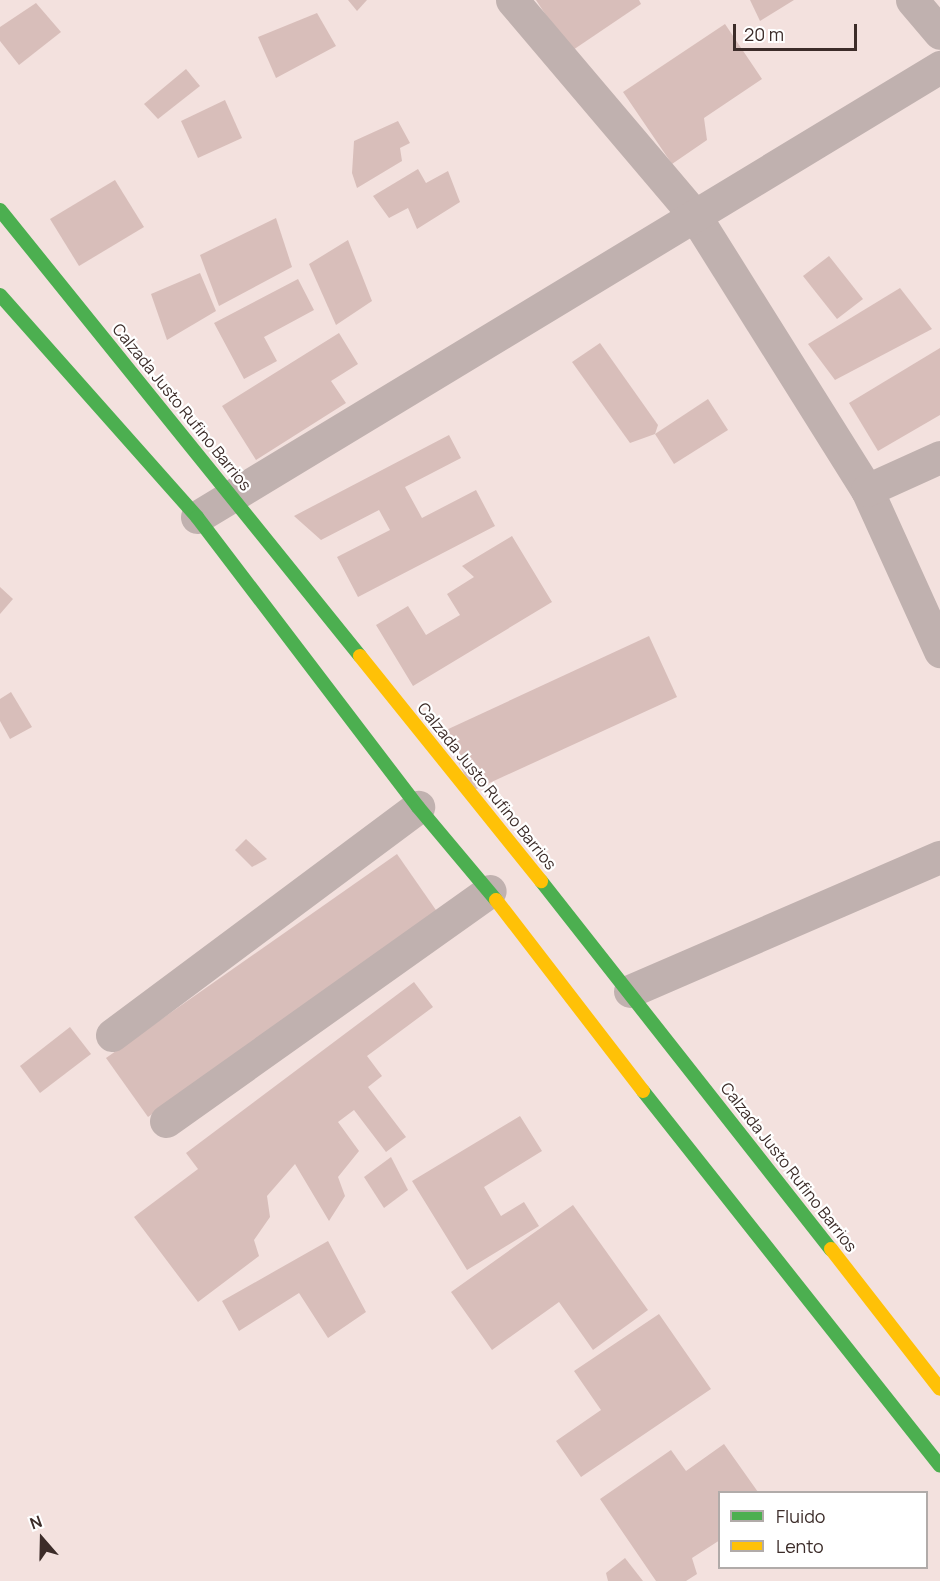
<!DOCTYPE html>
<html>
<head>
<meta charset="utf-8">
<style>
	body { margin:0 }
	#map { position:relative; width:940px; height:1581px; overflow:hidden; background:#f3e1de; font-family:Manrope,sans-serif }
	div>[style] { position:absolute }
	.building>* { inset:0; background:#d8beba }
	.street>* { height:33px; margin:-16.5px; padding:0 16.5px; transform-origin:16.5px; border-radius:16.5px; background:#c0b1af }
	.fast>* { height:14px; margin:-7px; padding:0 7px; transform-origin:7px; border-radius:7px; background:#4caf50 }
	.slow>* { height:14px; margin:-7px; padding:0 7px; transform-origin:7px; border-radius:7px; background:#ffc107 }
	span { translate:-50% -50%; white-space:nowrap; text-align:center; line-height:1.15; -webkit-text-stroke:4.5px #fff; paint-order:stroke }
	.street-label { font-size:16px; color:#3c2c29 }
	.legend { position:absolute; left:718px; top:1491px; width:210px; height:78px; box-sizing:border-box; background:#fff; border:2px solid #b1aba9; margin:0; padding:8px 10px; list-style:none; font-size:18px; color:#3c2c29 }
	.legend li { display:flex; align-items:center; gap:12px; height:30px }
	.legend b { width:30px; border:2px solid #b1aba9 }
	.north { position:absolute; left:12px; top:1509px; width:60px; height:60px; -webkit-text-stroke:4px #fff; paint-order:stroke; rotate:340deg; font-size:16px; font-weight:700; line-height:24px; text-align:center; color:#3c2c29 }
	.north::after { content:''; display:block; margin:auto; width:21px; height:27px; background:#3c2c29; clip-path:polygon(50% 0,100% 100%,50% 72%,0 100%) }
	.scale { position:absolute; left:733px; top:24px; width:124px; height:27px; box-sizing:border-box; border:3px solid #3c2c29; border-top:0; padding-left:8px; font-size:18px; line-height:21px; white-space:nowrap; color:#3c2c29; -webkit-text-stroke:4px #fff; paint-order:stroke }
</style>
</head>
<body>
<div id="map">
	<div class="building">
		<div style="clip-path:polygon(348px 0,367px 0,357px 11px)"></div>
		<div style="clip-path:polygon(536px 0,639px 0,641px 4px,570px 52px)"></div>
		<div style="clip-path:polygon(750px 0,794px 0,760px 21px)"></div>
		<div style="clip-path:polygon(36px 3px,61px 32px,19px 65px,0 41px,0 27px)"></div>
		<div style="clip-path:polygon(317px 13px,336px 46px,276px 78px,258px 37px)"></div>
		<div style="clip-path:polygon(725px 24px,762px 79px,704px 118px,707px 140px,672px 164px,623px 92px)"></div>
		<div style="clip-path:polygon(186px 69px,200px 86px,158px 119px,144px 104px)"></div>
		<div style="clip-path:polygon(225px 100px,242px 138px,198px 158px,181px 121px)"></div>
		<div style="clip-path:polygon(398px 121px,410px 143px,400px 148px,402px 161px,357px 188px,352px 173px,354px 141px)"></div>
		<div style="clip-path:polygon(418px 169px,426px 183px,448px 171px,460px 202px,417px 229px,408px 208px,389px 218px,373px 196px)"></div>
		<div style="clip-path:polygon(115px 180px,144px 227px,79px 266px,50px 219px)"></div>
		<div style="clip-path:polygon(276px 218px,292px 267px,219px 306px,200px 255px)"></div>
		<div style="clip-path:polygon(348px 240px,372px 301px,336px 325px,309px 264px)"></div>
		<div style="clip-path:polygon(829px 256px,863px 299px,837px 319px,803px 276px)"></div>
		<div style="clip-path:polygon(200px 273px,216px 311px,167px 340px,151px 294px)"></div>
		<div style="clip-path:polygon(298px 279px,314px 310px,264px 337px,277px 361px,244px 379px,214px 323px)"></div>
		<div style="clip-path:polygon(900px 288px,932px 329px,835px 380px,808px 344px)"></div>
		<div style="clip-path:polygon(339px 333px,358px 364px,331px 381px,346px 403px,256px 460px,222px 406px)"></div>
		<div style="clip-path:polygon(600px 343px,658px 425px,655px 434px,630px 443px,572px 362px)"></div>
		<div style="clip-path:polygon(940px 348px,940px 415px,878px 451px,849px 403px)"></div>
		<div style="clip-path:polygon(708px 399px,728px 430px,674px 464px,655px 434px)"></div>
		<div style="clip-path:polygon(449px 435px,461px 458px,405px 487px,422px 518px,476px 490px,495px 526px,358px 597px,337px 557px,390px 530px,379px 510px,321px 540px,294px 516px)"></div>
		<div style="clip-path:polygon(512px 536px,552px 602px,413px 686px,376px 625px,408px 606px,426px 635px,460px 615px,447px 594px,474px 577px,462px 566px)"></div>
		<div style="clip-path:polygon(0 587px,13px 599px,0 614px)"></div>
		<div style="clip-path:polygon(649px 636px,677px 697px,472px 791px,444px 731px)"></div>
		<div style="clip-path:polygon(11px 692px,32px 727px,10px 739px,0 721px,0 699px)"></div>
		<div style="clip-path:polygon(246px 839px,267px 859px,252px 867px,235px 850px)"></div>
		<div style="clip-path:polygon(397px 854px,438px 913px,148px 1117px,106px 1058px)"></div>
		<div style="clip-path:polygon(414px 982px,433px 1007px,367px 1056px,382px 1076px,368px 1087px,406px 1137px,386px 1152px,354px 1110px,338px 1122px,359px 1151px,338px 1177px,345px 1196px,329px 1221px,295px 1164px,267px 1196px,270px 1217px,254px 1240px,259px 1256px,198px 1302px,134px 1217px,198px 1169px,186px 1153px)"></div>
		<div style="clip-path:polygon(70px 1027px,91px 1054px,40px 1093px,20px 1066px)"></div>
		<div style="clip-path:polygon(520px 1116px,542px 1151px,484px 1187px,501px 1216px,524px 1202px,539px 1226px,467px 1270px,412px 1181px)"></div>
		<div style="clip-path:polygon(391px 1157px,408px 1190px,384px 1208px,364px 1177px)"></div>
		<div style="clip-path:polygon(573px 1205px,648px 1310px,593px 1350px,559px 1302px,492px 1350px,451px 1292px)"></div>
		<div style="clip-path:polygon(328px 1241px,366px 1312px,328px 1338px,299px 1293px,239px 1331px,222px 1301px)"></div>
		<div style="clip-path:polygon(659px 1314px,711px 1389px,581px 1477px,556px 1441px,601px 1410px,574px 1371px)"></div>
		<div style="clip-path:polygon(724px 1444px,758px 1492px,720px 1492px,720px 1540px,692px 1558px,697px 1574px,686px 1581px,656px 1581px,600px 1499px,671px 1450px,686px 1471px)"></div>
		<div style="clip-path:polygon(625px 1558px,643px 1581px,608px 1581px,606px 1573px)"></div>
	</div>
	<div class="street">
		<div style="left:512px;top:0;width:283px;rotate:49.7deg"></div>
		<div style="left:695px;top:216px;width:324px;rotate:57.9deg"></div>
		<div style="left:867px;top:490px;width:177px;rotate:65.6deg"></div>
		<div style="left:912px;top:0;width:43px;rotate:49.7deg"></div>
		<div style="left:867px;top:490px;width:80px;rotate:-24.3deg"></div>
		<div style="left:197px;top:517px;width:869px;rotate:-31.2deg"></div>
		<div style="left:630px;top:991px;width:338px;rotate:-23.4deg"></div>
		<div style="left:112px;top:1035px;width:382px;rotate:-36.7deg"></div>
		<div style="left:166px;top:1121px;width:397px;rotate:-35.4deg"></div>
	</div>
	<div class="fast">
		<div style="left:0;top:210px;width:573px;rotate:51.09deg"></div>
		<div style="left:0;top:295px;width:297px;rotate:48.4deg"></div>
		<div style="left:197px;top:517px;width:365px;rotate:52.7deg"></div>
		<div style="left:418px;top:807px;width:121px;rotate:50deg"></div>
		<div style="left:541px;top:881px;width:469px;rotate:51.8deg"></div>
		<div style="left:643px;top:1091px;width:478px;rotate:51.6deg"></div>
	</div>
	<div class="slow">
		<div style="left:360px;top:656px;width:289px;rotate:51.2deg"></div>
		<div style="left:496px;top:900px;width:241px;rotate:52.4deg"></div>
		<div style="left:831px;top:1249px;width:177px;rotate:52.1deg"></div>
	</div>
	<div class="street-label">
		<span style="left:182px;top:407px;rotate:51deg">Calzada Justo Rufino Barrios</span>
		<span style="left:487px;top:786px;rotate:51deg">Calzada Justo Rufino Barrios</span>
		<span style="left:789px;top:1167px;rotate:52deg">Calzada Justo Rufino Barrios</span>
	</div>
	<ul class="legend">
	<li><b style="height:8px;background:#4caf50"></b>Fluido</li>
	<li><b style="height:8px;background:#ffc107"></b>Lento</li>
	</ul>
	<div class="north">N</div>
	<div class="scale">20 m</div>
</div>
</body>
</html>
